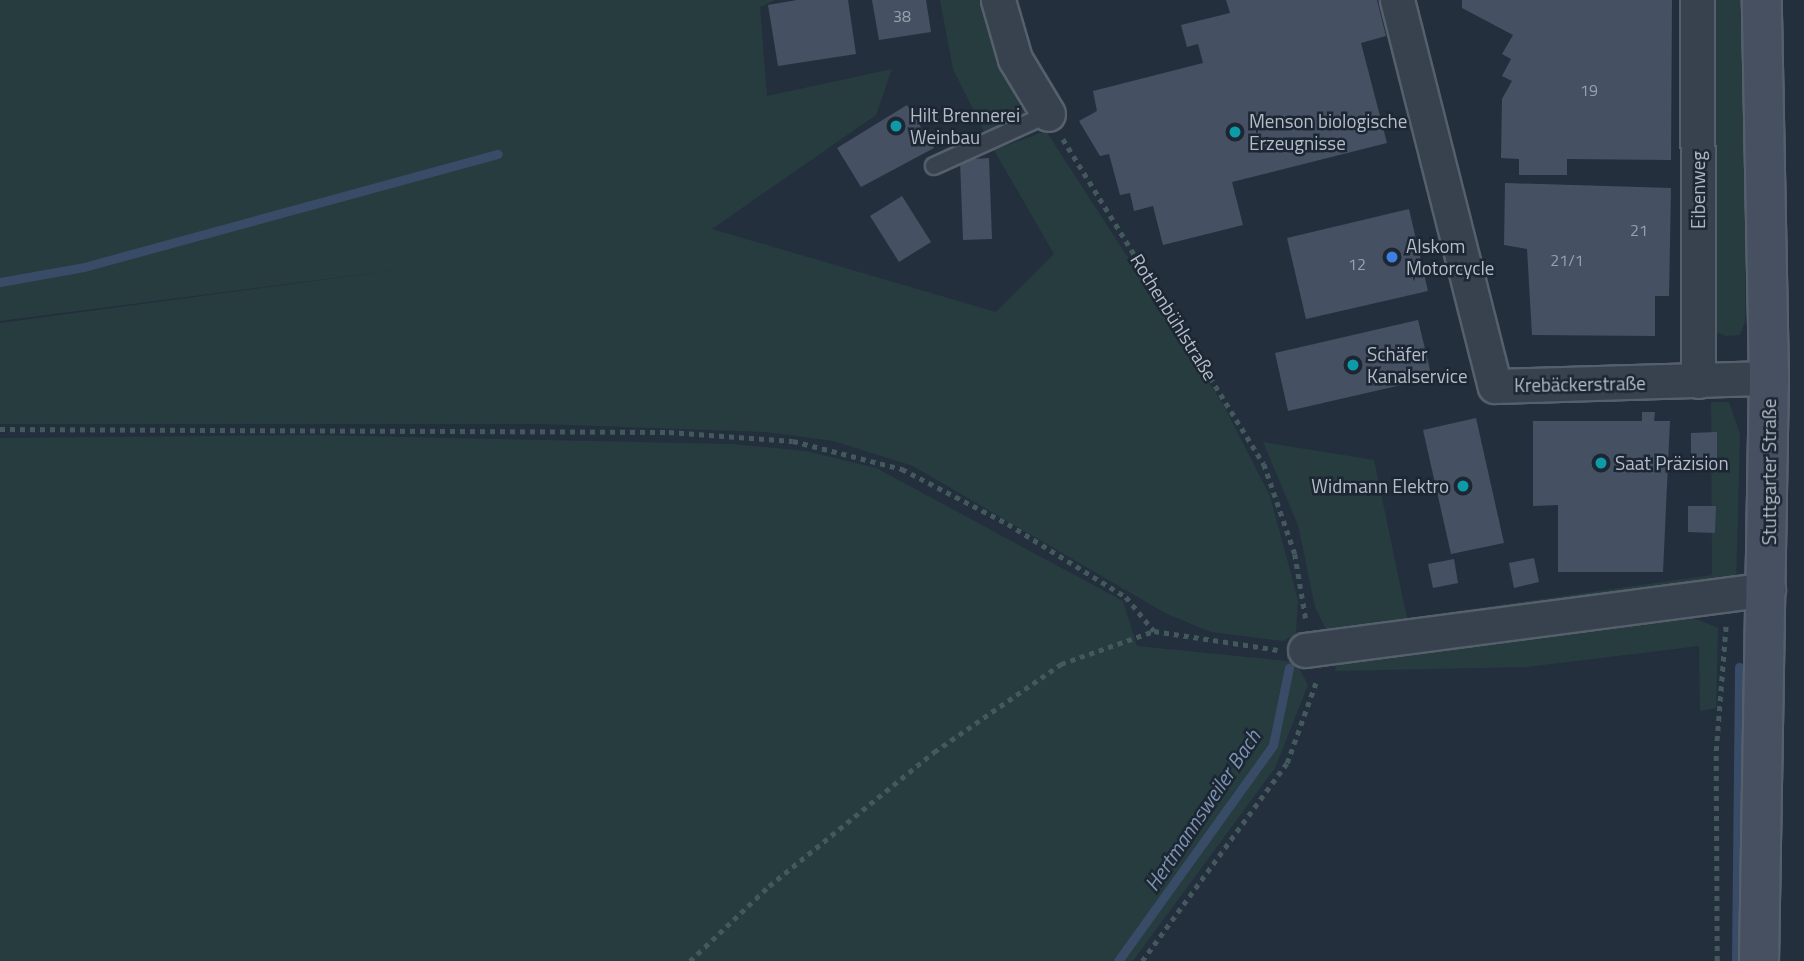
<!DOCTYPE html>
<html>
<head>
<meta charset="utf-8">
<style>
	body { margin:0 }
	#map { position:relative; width:1804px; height:961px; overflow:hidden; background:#242f3e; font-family:"Titillium Web",sans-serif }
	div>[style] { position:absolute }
	.green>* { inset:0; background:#263c3f }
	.stream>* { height:9px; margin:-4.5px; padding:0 4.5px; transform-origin:4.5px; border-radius:4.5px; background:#394c67 }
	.building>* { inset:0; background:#455162 }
	.path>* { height:4.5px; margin-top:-2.25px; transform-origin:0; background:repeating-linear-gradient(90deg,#44595c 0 5px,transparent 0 10px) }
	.roads { filter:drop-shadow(2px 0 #565f6c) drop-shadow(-2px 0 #565f6c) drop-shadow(0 2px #565f6c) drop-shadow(0 -2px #565f6c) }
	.service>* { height:16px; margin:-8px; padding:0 8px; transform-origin:8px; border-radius:8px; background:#38414e }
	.minor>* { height:33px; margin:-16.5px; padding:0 16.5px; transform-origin:16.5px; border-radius:16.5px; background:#38414e }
	.secondary>* { height:38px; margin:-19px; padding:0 19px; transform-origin:19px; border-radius:19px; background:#465061 }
	.dots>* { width:19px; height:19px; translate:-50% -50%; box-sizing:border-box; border:4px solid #1d2633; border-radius:50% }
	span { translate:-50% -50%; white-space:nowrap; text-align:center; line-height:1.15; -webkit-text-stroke:5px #1d2633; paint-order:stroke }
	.number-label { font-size:16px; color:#98a1af }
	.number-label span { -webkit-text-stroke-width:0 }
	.poi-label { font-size:19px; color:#b4bcc9 }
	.left { translate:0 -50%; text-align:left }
	.right { translate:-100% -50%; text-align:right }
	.street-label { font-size:19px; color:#b4bcc9 }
	.water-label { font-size:21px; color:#7c92b1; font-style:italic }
</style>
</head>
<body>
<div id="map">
	<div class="green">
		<div style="clip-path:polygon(0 0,775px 0,760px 7px,767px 96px,892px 69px,876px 115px,712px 229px,996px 312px,1054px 254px,994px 150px,1046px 131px,1224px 406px,1270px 496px,1298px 600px,1296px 634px,1283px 641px,1211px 632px,1165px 613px,913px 466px,833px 441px,766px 432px,541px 424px,0 424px,0 323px,412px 268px,0 321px)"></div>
		<div style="clip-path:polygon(940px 0,982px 0,1005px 77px,1026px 116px,986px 136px,953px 69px)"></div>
		<div style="clip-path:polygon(1713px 0,1749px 0,1745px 322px,1740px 335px,1726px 336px,1709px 329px)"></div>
		<div style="clip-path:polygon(1711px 402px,1729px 402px,1740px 434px,1736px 587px,1330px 638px,1315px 607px,1298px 525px,1263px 442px,1374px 460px,1407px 618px,1712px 575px)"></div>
		<div style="clip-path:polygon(315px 435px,732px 444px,806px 451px,876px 468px,1123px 601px,1137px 646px,1296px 662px,1308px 685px,1275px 768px,1133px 961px,0 961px,0 438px)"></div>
		<div style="clip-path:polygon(1681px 613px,1718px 628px,1716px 708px,1700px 711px,1699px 646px,1527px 667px,1335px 671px,1338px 658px)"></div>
	</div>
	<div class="stream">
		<div style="left:0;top:282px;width:85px;rotate:-10.1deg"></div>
		<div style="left:84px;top:267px;width:429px;rotate:-15.3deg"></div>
		<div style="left:1118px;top:961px;width:266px;rotate:-54.3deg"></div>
		<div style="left:1273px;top:745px;width:79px;rotate:-78.3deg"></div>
		<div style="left:1736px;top:961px;width:294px;rotate:-89.4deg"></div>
	</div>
	<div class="building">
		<div style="clip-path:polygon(797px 0,848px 0,856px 54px,778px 66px,768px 5px)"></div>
		<div style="clip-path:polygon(872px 0,926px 0,931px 32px,879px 40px)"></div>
		<div style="clip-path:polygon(1226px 0,1377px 0,1386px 36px,1361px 43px,1387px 143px,1232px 182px,1243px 225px,1163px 245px,1153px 206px,1134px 211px,1130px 193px,1120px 195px,1109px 154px,1100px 156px,1079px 121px,1097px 111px,1093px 91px,1203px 63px,1198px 44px,1187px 47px,1181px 25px,1230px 13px)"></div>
		<div style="clip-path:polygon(1462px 0,1672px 0,1671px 160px,1567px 159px,1567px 175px,1519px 175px,1519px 159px,1501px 158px,1502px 99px,1512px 81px,1502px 76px,1511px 59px,1502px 54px,1513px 35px,1462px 8px)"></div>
		<div style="clip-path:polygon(907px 105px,934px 148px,861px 187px,837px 148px)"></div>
		<div style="clip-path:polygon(989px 158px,992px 239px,963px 240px,960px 160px)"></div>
		<div style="clip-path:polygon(1505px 183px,1671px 188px,1669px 296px,1655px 296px,1655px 336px,1532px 335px,1527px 249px,1504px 245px)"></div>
		<div style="clip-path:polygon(902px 196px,931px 242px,899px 262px,870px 216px)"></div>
		<div style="clip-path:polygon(1409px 209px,1428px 291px,1306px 319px,1287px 238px)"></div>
		<div style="clip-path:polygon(1418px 320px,1432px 378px,1288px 411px,1275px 353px)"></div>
		<div style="clip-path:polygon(1642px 412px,1655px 412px,1654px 421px,1670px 421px,1663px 572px,1558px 572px,1558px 505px,1533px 506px,1533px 421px,1642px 421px)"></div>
		<div style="clip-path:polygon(1476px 418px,1504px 543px,1451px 554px,1423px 430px)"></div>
		<div style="clip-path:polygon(1717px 432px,1717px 458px,1691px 458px,1691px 433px)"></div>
		<div style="clip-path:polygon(1688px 506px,1716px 506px,1715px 533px,1688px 532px)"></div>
		<div style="clip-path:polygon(1534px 558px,1539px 582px,1514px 588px,1509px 563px)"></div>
		<div style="clip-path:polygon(1454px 559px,1458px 583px,1433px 588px,1428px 564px)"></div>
	</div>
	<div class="path">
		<div style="left:1063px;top:139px;width:382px;rotate:58.3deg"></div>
		<div style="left:1264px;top:464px;width:95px;rotate:71deg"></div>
		<div style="left:1295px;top:554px;width:67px;rotate:80.5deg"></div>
		<div style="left:0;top:429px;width:669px;rotate:0.26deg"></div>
		<div style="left:669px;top:432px;width:124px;rotate:4.2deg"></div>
		<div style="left:793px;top:441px;width:113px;rotate:14.4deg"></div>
		<div style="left:902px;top:469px;width:119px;rotate:27.4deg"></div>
		<div style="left:1008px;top:524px;width:139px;rotate:31.7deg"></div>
		<div style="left:1126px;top:597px;width:44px;rotate:50.5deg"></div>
		<div style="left:690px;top:961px;width:109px;rotate:-43.5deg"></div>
		<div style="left:769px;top:886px;width:213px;rotate:-39.1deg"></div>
		<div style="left:934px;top:752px;width:155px;rotate:-34.7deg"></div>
		<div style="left:1061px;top:664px;width:99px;rotate:-19.5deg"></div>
		<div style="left:1154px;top:631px;width:125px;rotate:8.7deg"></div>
		<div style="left:1142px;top:961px;width:245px;rotate:-53.8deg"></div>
		<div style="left:1287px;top:763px;width:89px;rotate:-70.3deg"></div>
		<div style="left:1717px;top:961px;width:210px;rotate:-90.3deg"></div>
		<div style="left:1716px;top:751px;width:127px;rotate:-85.5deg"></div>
	</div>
	<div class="roads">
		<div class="service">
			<div style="left:934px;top:166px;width:125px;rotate:-24.5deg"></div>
		</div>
		<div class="minor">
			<div style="left:998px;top:0;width:61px;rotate:73.9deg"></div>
			<div style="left:1015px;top:59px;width:64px;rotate:59deg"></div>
			<div style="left:1397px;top:0;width:398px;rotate:75.8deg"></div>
			<div style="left:1495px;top:386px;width:274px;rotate:-1.7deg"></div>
			<div style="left:1697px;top:0;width:381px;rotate:89.8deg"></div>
			<div style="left:1305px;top:650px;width:467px;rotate:-7.5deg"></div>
		</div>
		<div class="secondary">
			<div style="left:1759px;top:961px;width:583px;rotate:-89.02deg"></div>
			<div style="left:1769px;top:378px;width:378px;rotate:-91.1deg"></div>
		</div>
	</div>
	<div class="dots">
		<div style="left:896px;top:126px;background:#0f9aa8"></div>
		<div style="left:1235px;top:132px;background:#0f9aa8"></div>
		<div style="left:1392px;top:257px;background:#3f7fe0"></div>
		<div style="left:1353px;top:365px;background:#0f9aa8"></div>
		<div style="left:1601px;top:463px;background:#0f9aa8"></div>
		<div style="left:1463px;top:486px;background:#0f9aa8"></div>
	</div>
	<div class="number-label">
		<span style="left:902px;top:16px">38</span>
		<span style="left:1589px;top:90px">19</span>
		<span style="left:1639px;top:230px">21</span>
		<span style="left:1567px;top:260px">21/1</span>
		<span style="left:1357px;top:264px">12</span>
	</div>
	<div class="poi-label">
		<span class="left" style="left:910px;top:126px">Hilt Brennerei<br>Weinbau</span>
		<span class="left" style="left:1249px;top:132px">Menson biologische<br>Erzeugnisse</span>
		<span class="left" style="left:1406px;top:257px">Alskom<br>Motorcycle</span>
		<span class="left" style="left:1367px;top:365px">Schäfer<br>Kanalservice</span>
		<span class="left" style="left:1615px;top:463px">Saat Präzision</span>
		<span class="right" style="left:1449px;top:486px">Widmann Elektro</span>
	</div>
	<div class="street-label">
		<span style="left:1698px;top:190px;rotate:-90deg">Eibenweg</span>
		<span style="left:1174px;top:317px;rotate:58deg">Rothenbühlstraße</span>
		<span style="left:1580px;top:384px;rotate:-1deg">Krebäckerstraße</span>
		<span style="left:1769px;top:472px;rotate:-90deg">Stuttgarter Straße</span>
	</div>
	<div class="water-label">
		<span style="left:1202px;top:810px;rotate:-56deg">Hertmannsweiler Bach</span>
	</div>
</div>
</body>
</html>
